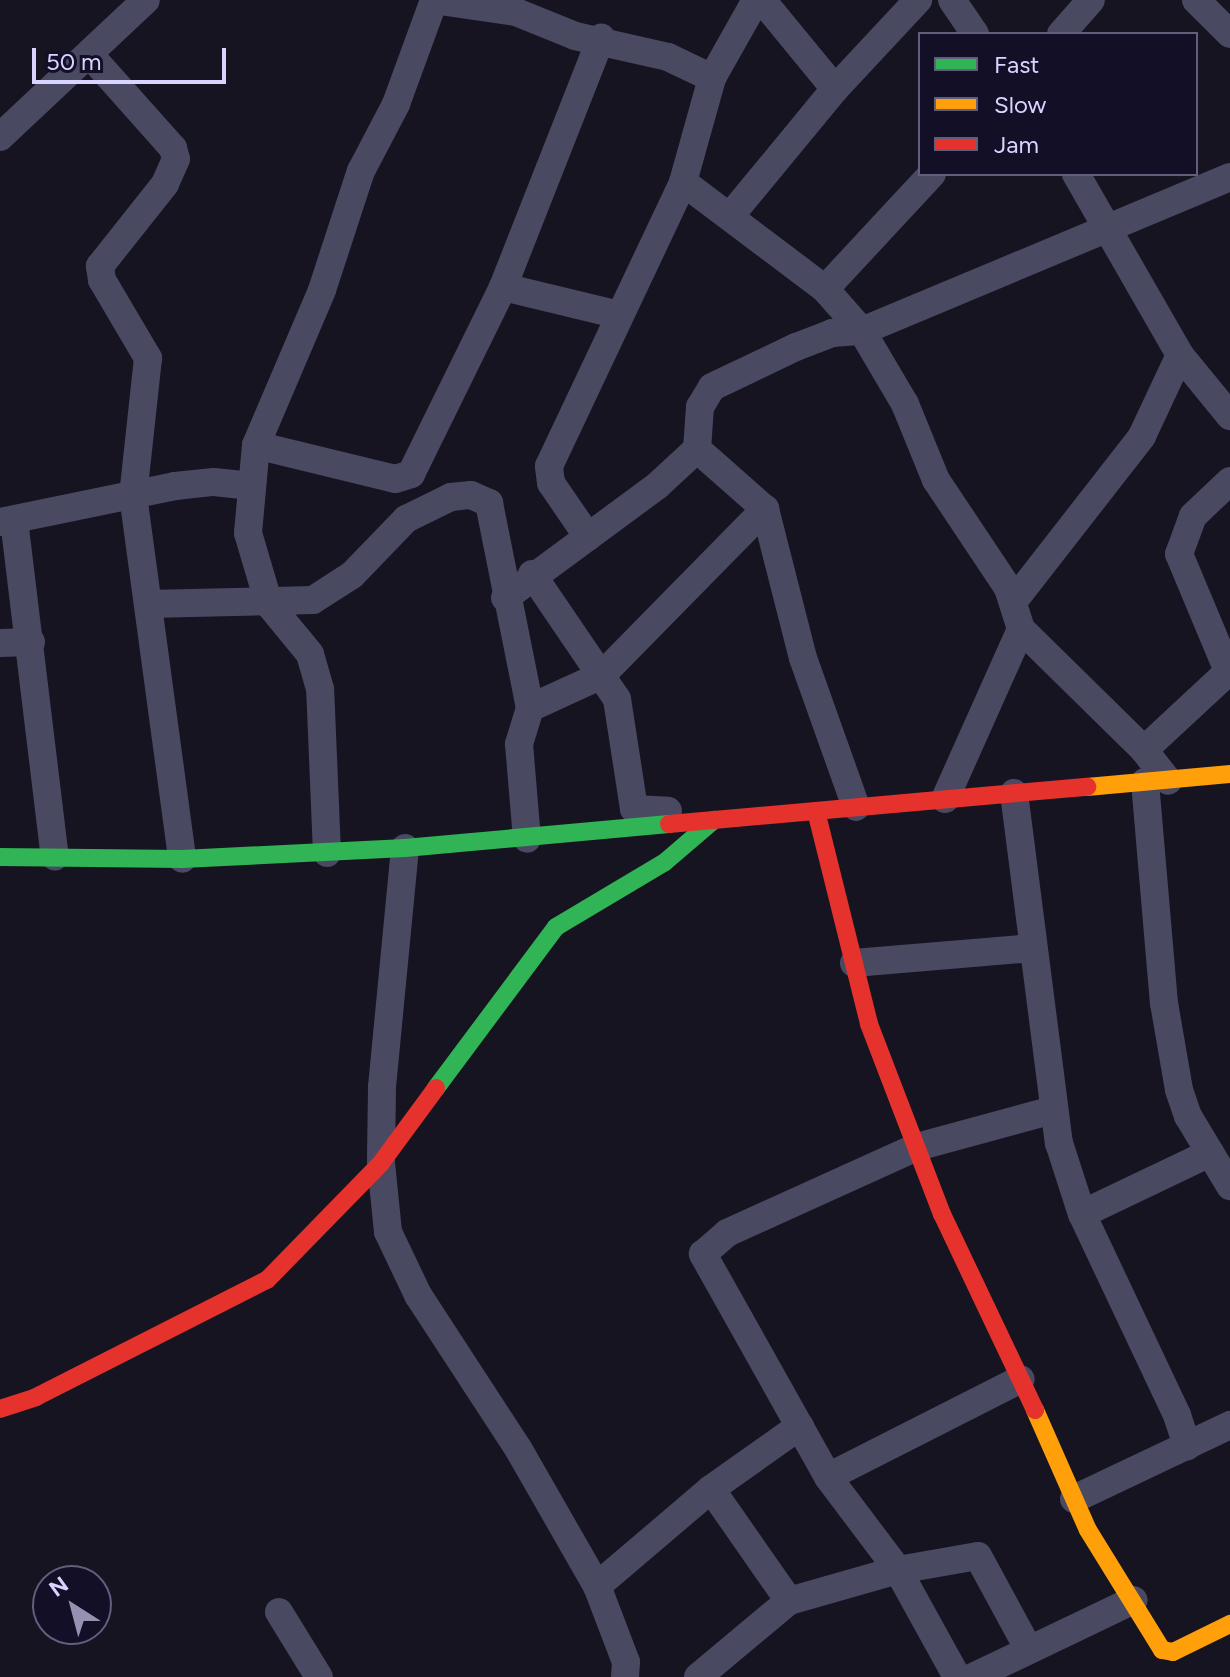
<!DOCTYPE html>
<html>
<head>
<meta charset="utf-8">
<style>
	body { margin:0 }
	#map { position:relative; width:1230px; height:1677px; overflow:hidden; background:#161421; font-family:Figtree,sans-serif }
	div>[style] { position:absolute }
	.street>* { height:28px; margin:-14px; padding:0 14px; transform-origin:14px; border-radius:14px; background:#4a4962 }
	.fast>* { height:18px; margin:-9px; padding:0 9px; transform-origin:9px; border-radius:9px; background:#30b455 }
	.slow>* { height:18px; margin:-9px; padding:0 9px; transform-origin:9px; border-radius:9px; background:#ff9f0a }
	.jam>* { height:18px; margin:-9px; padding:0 9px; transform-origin:9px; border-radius:9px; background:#e5322d }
	span { translate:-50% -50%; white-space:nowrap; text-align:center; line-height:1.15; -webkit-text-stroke:6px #130f26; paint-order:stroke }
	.legend { position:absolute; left:918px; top:32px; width:280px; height:144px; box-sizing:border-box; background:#130f26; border:2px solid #625e7d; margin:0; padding:10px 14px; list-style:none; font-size:24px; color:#d9d4ff }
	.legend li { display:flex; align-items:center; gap:16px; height:40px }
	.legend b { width:40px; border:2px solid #625e7d }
	.north { position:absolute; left:32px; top:1565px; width:80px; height:80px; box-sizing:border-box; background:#130f26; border:2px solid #625e7d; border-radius:50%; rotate:324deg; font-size:22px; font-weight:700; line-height:32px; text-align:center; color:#d9d4ff }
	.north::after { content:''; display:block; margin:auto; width:28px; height:36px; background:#9591b1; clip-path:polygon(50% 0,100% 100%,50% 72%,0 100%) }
	.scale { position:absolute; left:32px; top:48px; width:194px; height:36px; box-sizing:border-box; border:4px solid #d9d4ff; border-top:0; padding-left:10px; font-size:24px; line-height:28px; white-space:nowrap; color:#d9d4ff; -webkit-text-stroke:6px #130f26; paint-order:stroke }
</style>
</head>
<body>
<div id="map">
	<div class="street">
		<div style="left:433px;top:0;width:84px;rotate:8.2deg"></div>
		<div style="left:516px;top:12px;width:64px;rotate:22.1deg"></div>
		<div style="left:575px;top:36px;width:95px;rotate:12.7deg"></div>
		<div style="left:668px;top:57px;width:49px;rotate:25.5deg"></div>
		<div style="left:762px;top:0;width:115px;rotate:50.6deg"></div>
		<div style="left:952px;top:0;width:41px;rotate:55.9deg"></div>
		<div style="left:1196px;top:0;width:48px;rotate:45deg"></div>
		<div style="left:1061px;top:34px;width:45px;rotate:-48.6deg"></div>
		<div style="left:90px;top:55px;width:125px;rotate:48.3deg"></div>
		<div style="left:173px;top:148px;width:11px;rotate:75deg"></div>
		<div style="left:176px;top:159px;width:27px;rotate:114deg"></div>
		<div style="left:165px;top:184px;width:105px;rotate:128.4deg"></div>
		<div style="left:100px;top:266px;width:14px;rotate:82deg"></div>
		<div style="left:102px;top:280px;width:91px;rotate:59.5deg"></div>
		<div style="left:148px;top:358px;width:138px;rotate:96.2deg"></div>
		<div style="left:133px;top:495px;width:367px;rotate:82.3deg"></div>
		<div style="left:0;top:137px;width:200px;rotate:-43.2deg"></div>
		<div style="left:1076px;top:174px;width:209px;rotate:60.1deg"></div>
		<div style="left:1180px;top:355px;width:79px;rotate:50.7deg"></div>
		<div style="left:683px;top:182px;width:178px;rotate:37deg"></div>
		<div style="left:825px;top:289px;width:56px;rotate:48.6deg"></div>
		<div style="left:862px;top:331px;width:85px;rotate:59.5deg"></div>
		<div style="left:905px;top:404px;width:82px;rotate:67.8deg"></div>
		<div style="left:936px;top:480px;width:130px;rotate:56.3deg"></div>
		<div style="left:1008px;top:588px;width:43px;rotate:72.4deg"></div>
		<div style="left:1021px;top:629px;width:173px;rotate:44.5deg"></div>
		<div style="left:1144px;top:750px;width:39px;rotate:52deg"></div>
		<div style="left:731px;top:215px;width:163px;rotate:-50.5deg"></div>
		<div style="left:835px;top:89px;width:122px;rotate:-47deg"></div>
		<div style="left:503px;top:287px;width:120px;rotate:13.5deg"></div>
		<div style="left:825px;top:289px;width:157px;rotate:-47.1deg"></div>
		<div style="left:256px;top:445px;width:143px;rotate:13.7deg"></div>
		<div style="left:395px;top:479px;width:17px;rotate:-17deg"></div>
		<div style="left:411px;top:474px;width:208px;rotate:-63.8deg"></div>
		<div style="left:503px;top:287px;width:268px;rotate:-68.5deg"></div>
		<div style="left:697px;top:449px;width:91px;rotate:41.4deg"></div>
		<div style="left:765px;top:509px;width:154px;rotate:75.7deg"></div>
		<div style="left:803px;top:658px;width:158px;rotate:70.4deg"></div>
		<div style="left:14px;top:520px;width:339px;rotate:83.1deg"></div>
		<div style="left:0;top:522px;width:179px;rotate:-11.6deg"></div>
		<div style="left:175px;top:486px;width:39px;rotate:-6deg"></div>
		<div style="left:214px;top:482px;width:38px;rotate:6deg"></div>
		<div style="left:588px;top:537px;width:65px;rotate:-124.4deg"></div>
		<div style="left:551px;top:483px;width:17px;rotate:-97deg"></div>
		<div style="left:549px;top:466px;width:314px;rotate:-64.7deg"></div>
		<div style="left:683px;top:182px;width:108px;rotate:-74.4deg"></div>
		<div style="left:712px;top:78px;width:90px;rotate:-60.6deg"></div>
		<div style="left:532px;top:574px;width:151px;rotate:55.8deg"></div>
		<div style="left:617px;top:699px;width:111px;rotate:81.2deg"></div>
		<div style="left:634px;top:809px;width:34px;rotate:3deg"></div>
		<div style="left:505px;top:598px;width:190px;rotate:-36.4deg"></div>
		<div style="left:658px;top:485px;width:53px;rotate:-42.7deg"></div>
		<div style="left:697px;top:449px;width:42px;rotate:-85.9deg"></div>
		<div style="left:700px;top:407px;width:23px;rotate:-59deg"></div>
		<div style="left:712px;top:387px;width:93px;rotate:-25.5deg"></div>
		<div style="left:796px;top:347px;width:39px;rotate:-21deg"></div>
		<div style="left:832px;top:333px;width:30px;rotate:-4deg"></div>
		<div style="left:862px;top:331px;width:399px;rotate:-22.7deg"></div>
		<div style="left:1013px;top:602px;width:210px;rotate:-52.1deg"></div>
		<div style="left:1142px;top:436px;width:89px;rotate:-64.9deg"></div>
		<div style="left:149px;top:604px;width:164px;rotate:-1.4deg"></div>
		<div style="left:313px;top:600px;width:46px;rotate:-32.7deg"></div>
		<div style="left:352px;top:575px;width:78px;rotate:-46deg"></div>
		<div style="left:406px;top:519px;width:50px;rotate:-26.1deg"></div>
		<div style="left:451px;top:497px;width:20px;rotate:-6deg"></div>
		<div style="left:471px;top:495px;width:20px;rotate:24deg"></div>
		<div style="left:489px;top:503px;width:209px;rotate:78.7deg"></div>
		<div style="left:530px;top:708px;width:38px;rotate:107deg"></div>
		<div style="left:519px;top:744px;width:95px;rotate:85.2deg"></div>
		<div style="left:0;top:643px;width:31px;rotate:-2deg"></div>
		<div style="left:1228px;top:671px;width:127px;rotate:-112.7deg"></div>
		<div style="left:1179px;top:554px;width:40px;rotate:-69.8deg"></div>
		<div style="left:1193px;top:516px;width:51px;rotate:-43.4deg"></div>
		<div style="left:530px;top:708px;width:79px;rotate:-24.6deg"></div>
		<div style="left:602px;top:675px;width:233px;rotate:-45.5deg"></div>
		<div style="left:1144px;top:750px;width:117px;rotate:-42.9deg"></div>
		<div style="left:1145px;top:782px;width:222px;rotate:85.1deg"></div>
		<div style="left:1164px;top:1003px;width:88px;rotate:80.2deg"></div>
		<div style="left:1179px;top:1090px;width:28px;rotate:71deg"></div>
		<div style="left:1188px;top:1116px;width:82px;rotate:59deg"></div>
		<div style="left:1014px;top:793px;width:353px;rotate:82.7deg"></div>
		<div style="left:1059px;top:1143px;width:75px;rotate:72.1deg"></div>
		<div style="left:1082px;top:1214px;width:222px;rotate:64.7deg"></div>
		<div style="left:1177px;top:1415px;width:33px;rotate:72deg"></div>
		<div style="left:945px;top:799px;width:186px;rotate:-65.9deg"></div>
		<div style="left:405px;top:848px;width:240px;rotate:95.5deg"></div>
		<div style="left:382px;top:1087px;width:76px;rotate:90.8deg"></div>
		<div style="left:381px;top:1163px;width:69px;rotate:84.2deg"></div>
		<div style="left:388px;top:1232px;width:70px;rotate:64.5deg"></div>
		<div style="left:418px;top:1295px;width:185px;rotate:56.9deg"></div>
		<div style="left:519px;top:1450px;width:157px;rotate:60.2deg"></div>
		<div style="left:597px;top:1586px;width:81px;rotate:69.1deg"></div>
		<div style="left:626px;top:1662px;width:15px;rotate:94deg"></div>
		<div style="left:327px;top:853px;width:164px;rotate:-92.4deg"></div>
		<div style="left:320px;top:689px;width:36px;rotate:-106deg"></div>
		<div style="left:310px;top:654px;width:65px;rotate:-129.4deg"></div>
		<div style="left:269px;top:604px;width:74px;rotate:-106.5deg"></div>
		<div style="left:248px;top:533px;width:88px;rotate:-84.8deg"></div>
		<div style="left:256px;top:445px;width:168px;rotate:-66.9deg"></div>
		<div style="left:322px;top:290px;width:125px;rotate:-71.9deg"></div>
		<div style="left:361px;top:171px;width:76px;rotate:-62.4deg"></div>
		<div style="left:396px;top:104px;width:111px;rotate:-69.9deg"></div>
		<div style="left:854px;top:963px;width:179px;rotate:-4.8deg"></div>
		<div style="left:1082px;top:1214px;width:142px;rotate:-25.5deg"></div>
		<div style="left:828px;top:1477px;width:216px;rotate:-26.9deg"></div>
		<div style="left:711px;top:1489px;width:136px;rotate:55.1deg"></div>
		<div style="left:1074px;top:1499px;width:173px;rotate:-25.4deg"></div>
		<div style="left:597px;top:1586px;width:150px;rotate:-40.4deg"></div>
		<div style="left:711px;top:1489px;width:109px;rotate:-35.3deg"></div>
		<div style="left:279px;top:1612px;width:76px;rotate:58.4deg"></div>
		<div style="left:698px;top:1677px;width:119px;rotate:-39.9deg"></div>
		<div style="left:789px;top:1601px;width:113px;rotate:-15.9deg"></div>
		<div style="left:898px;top:1570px;width:81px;rotate:-9.9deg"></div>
		<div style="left:978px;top:1556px;width:107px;rotate:61.5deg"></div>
		<div style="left:957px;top:1677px;width:122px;rotate:-118.9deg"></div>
		<div style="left:898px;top:1570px;width:116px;rotate:-127deg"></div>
		<div style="left:828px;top:1477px;width:256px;rotate:-119.3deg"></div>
		<div style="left:703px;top:1254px;width:32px;rotate:-41deg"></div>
		<div style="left:727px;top:1233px;width:209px;rotate:-24.4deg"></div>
		<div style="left:917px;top:1147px;width:141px;rotate:-15.2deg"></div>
		<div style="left:973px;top:1677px;width:178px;rotate:-25.6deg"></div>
	</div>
	<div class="fast">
		<div style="left:0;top:857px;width:182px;rotate:0.6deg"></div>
		<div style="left:182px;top:859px;width:223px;rotate:-2.8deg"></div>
		<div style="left:405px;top:848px;width:265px;rotate:-5.2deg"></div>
		<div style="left:436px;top:1088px;width:201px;rotate:-53.3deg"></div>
		<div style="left:556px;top:927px;width:127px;rotate:-30.8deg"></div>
		<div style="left:665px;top:862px;width:65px;rotate:-40.6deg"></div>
	</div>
	<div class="slow">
		<div style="left:1087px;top:787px;width:144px;rotate:-5.2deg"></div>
		<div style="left:1035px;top:1410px;width:131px;rotate:66.2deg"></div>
		<div style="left:1088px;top:1530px;width:141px;rotate:58.3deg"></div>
		<div style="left:1162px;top:1650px;width:11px;rotate:10deg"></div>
		<div style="left:1173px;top:1652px;width:64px;rotate:-26.2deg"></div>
	</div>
	<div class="jam">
		<div style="left:816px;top:811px;width:219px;rotate:76deg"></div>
		<div style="left:869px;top:1024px;width:204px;rotate:69deg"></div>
		<div style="left:942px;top:1214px;width:217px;rotate:64.6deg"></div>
		<div style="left:669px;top:824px;width:420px;rotate:-5.1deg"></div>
		<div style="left:0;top:1409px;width:38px;rotate:-18deg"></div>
		<div style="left:36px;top:1397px;width:259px;rotate:-26.9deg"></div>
		<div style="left:267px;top:1280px;width:163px;rotate:-45.7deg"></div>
		<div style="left:381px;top:1163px;width:93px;rotate:-53.7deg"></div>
	</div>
	<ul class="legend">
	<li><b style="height:10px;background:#30b455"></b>Fast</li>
	<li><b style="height:10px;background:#ff9f0a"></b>Slow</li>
	<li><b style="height:10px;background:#e5322d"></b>Jam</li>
	</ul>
	<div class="north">N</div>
	<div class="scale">50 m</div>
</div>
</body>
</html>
